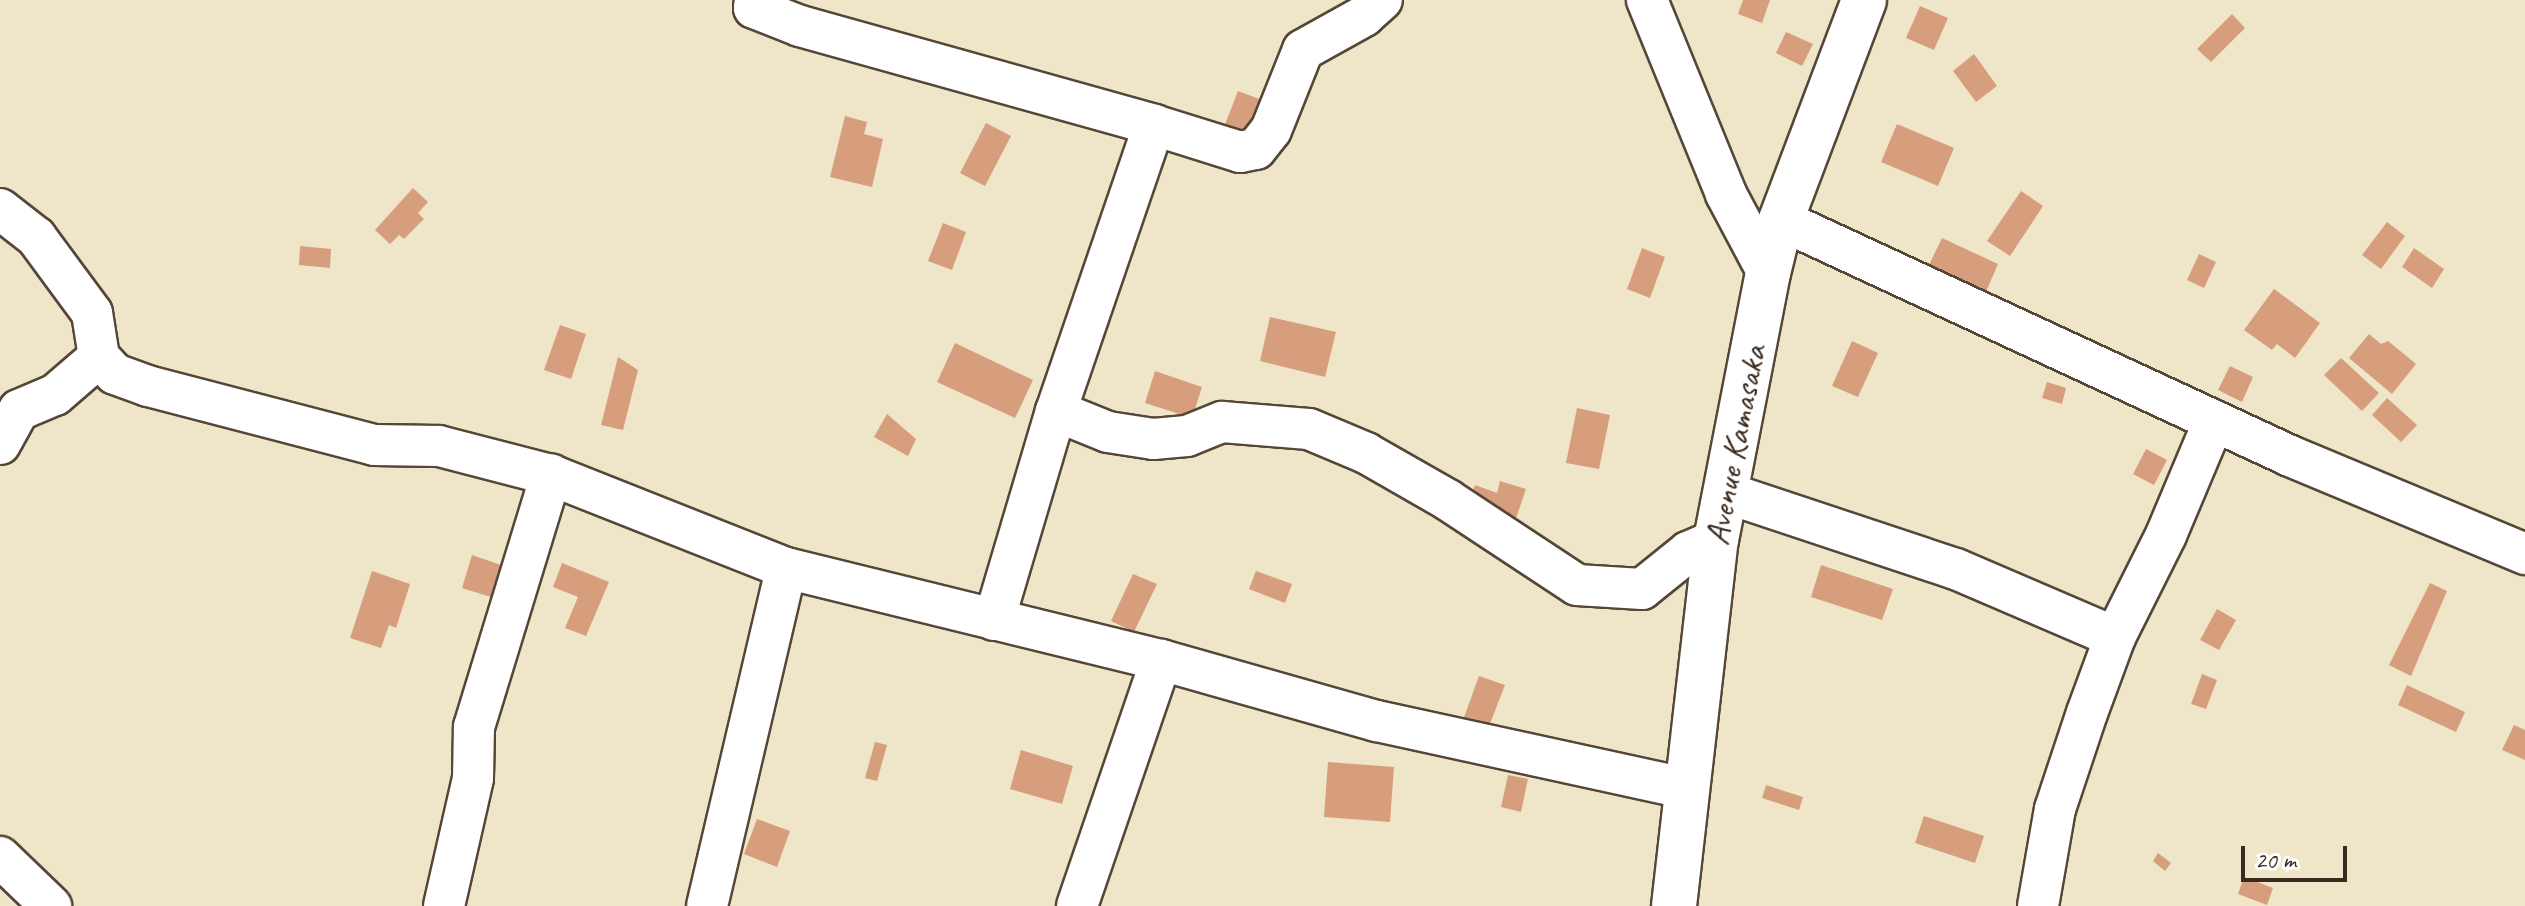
<!DOCTYPE html>
<html>
<head>
<meta charset="utf-8">
<style>
	body { margin:0 }
	#map { position:relative; width:2525px; height:906px; overflow:hidden; background:#efe5c9; font-family:Caveat,sans-serif }
	div>[style] { position:absolute }
	.building>* { inset:0; background:#d79e7e }
	.roads { filter:drop-shadow(2px 0 #564638) drop-shadow(-2px 0 #564638) drop-shadow(0 2px #564638) drop-shadow(0 -2px #564638) }
	.street>* { height:40px; margin:-20px; padding:0 20px; transform-origin:20px; border-radius:20px; background:#fff }
	.secondary>* { height:44px; margin:-22px; padding:0 22px; transform-origin:22px; border-radius:22px; background:#fff }
	span { translate:-50% -50%; white-space:nowrap; text-align:center; line-height:1.15; -webkit-text-stroke:7px #fff; paint-order:stroke }
	.street-label { font-size:34px; color:#3b2a1e }
	.scale { position:absolute; left:2241px; top:846px; width:106px; height:36px; box-sizing:border-box; border:4px solid #3b2a1e; border-top:0; padding-left:10px; font-size:24px; line-height:28px; white-space:nowrap; color:#3b2a1e; -webkit-text-stroke:6px #fff; paint-order:stroke }
</style>
</head>
<body>
<div id="map">
	<div class="building">
		<div style="clip-path:polygon(1743px 0,1770px 0,1762px 23px,1738px 14px)"></div>
		<div style="clip-path:polygon(1920px 6px,1948px 18px,1934px 50px,1906px 38px)"></div>
		<div style="clip-path:polygon(2232px 14px,2245px 28px,2211px 62px,2197px 49px)"></div>
		<div style="clip-path:polygon(1786px 32px,1813px 44px,1802px 66px,1776px 53px)"></div>
		<div style="clip-path:polygon(1974px 54px,1997px 86px,1976px 102px,1953px 71px)"></div>
		<div style="clip-path:polygon(1238px 91px,1262px 100px,1246px 141px,1222px 132px)"></div>
		<div style="clip-path:polygon(845px 116px,867px 122px,864px 134px,883px 139px,872px 187px,830px 177px)"></div>
		<div style="clip-path:polygon(986px 123px,1011px 136px,985px 186px,960px 173px)"></div>
		<div style="clip-path:polygon(1897px 124px,1954px 148px,1938px 186px,1881px 162px)"></div>
		<div style="clip-path:polygon(413px 188px,428px 202px,418px 213px,424px 219px,404px 239px,399px 235px,390px 244px,375px 230px)"></div>
		<div style="clip-path:polygon(2021px 191px,2043px 206px,2010px 256px,1987px 241px)"></div>
		<div style="clip-path:polygon(2387px 222px,2405px 236px,2381px 269px,2362px 255px)"></div>
		<div style="clip-path:polygon(943px 223px,966px 232px,952px 270px,928px 261px)"></div>
		<div style="clip-path:polygon(1942px 238px,1998px 264px,1985px 294px,1928px 267px)"></div>
		<div style="clip-path:polygon(300px 246px,331px 249px,330px 268px,299px 265px)"></div>
		<div style="clip-path:polygon(1642px 248px,1665px 257px,1650px 298px,1627px 289px)"></div>
		<div style="clip-path:polygon(2414px 248px,2444px 269px,2432px 288px,2402px 267px)"></div>
		<div style="clip-path:polygon(2199px 254px,2216px 262px,2204px 288px,2187px 280px)"></div>
		<div style="clip-path:polygon(2274px 289px,2320px 323px,2295px 358px,2277px 344px,2272px 350px,2244px 330px)"></div>
		<div style="clip-path:polygon(1270px 317px,1336px 332px,1325px 377px,1260px 361px)"></div>
		<div style="clip-path:polygon(560px 325px,586px 334px,571px 379px,544px 370px)"></div>
		<div style="clip-path:polygon(2369px 334px,2381px 344px,2388px 341px,2416px 364px,2392px 394px,2349px 358px)"></div>
		<div style="clip-path:polygon(1852px 341px,1878px 353px,1858px 397px,1832px 386px)"></div>
		<div style="clip-path:polygon(955px 343px,1033px 380px,1015px 418px,937px 382px)"></div>
		<div style="clip-path:polygon(618px 357px,638px 370px,623px 430px,601px 425px)"></div>
		<div style="clip-path:polygon(2341px 358px,2379px 393px,2362px 411px,2324px 375px)"></div>
		<div style="clip-path:polygon(2230px 366px,2253px 377px,2242px 402px,2218px 390px)"></div>
		<div style="clip-path:polygon(1155px 371px,1202px 387px,1192px 418px,1145px 403px)"></div>
		<div style="clip-path:polygon(2047px 382px,2066px 388px,2062px 404px,2042px 398px)"></div>
		<div style="clip-path:polygon(2387px 398px,2417px 425px,2401px 442px,2372px 415px)"></div>
		<div style="clip-path:polygon(1577px 408px,1610px 415px,1599px 469px,1566px 463px)"></div>
		<div style="clip-path:polygon(887px 414px,916px 439px,908px 456px,874px 437px)"></div>
		<div style="clip-path:polygon(2146px 449px,2167px 460px,2154px 485px,2133px 474px)"></div>
		<div style="clip-path:polygon(1500px 481px,1526px 489px,1515px 521px,1468px 505px,1475px 485px,1497px 493px)"></div>
		<div style="clip-path:polygon(472px 555px,504px 566px,494px 598px,462px 588px)"></div>
		<div style="clip-path:polygon(562px 563px,609px 582px,586px 636px,565px 628px,578px 597px,553px 587px)"></div>
		<div style="clip-path:polygon(1821px 565px,1893px 589px,1882px 620px,1811px 597px)"></div>
		<div style="clip-path:polygon(372px 571px,410px 584px,396px 628px,389px 625px,381px 648px,350px 638px)"></div>
		<div style="clip-path:polygon(1256px 571px,1292px 584px,1285px 603px,1249px 589px)"></div>
		<div style="clip-path:polygon(1133px 574px,1157px 584px,1134px 632px,1111px 621px)"></div>
		<div style="clip-path:polygon(2430px 583px,2447px 591px,2411px 676px,2389px 665px)"></div>
		<div style="clip-path:polygon(2217px 609px,2236px 620px,2219px 650px,2200px 640px)"></div>
		<div style="clip-path:polygon(2202px 674px,2217px 680px,2206px 709px,2191px 704px)"></div>
		<div style="clip-path:polygon(1479px 676px,1505px 685px,1488px 729px,1463px 720px)"></div>
		<div style="clip-path:polygon(2407px 685px,2465px 712px,2456px 732px,2398px 705px)"></div>
		<div style="clip-path:polygon(2514px 725px,2525px 730px,2525px 760px,2502px 750px)"></div>
		<div style="clip-path:polygon(875px 742px,887px 745px,877px 781px,865px 778px)"></div>
		<div style="clip-path:polygon(1021px 750px,1073px 766px,1062px 804px,1010px 789px)"></div>
		<div style="clip-path:polygon(1328px 762px,1394px 767px,1390px 822px,1324px 817px)"></div>
		<div style="clip-path:polygon(1508px 775px,1528px 779px,1521px 812px,1501px 807px)"></div>
		<div style="clip-path:polygon(1766px 785px,1803px 797px,1799px 810px,1762px 798px)"></div>
		<div style="clip-path:polygon(1924px 816px,1984px 836px,1975px 863px,1915px 843px)"></div>
		<div style="clip-path:polygon(757px 819px,790px 831px,777px 867px,744px 854px)"></div>
		<div style="clip-path:polygon(2158px 853px,2171px 863px,2165px 871px,2153px 861px)"></div>
		<div style="clip-path:polygon(2244px 877px,2273px 888px,2267px 905px,2238px 894px)"></div>
	</div>
	<div class="roads">
		<div class="street">
			<div style="left:755px;top:0;width:8px;rotate:97deg"></div>
			<div style="left:754px;top:8px;width:49px;rotate:21.4deg"></div>
			<div style="left:800px;top:26px;width:368px;rotate:15.6deg"></div>
			<div style="left:1154px;top:125px;width:302px;rotate:108.9deg"></div>
			<div style="left:1056px;top:411px;width:218px;rotate:106.5deg"></div>
			<div style="left:1647px;top:0;width:209px;rotate:67.8deg"></div>
			<div style="left:1726px;top:194px;width:89px;rotate:62deg"></div>
			<div style="left:1154px;top:125px;width:90px;rotate:17.4deg"></div>
			<div style="left:1240px;top:152px;width:16px;rotate:-11deg"></div>
			<div style="left:1256px;top:149px;width:24px;rotate:-52deg"></div>
			<div style="left:1271px;top:130px;width:86px;rotate:-68.2deg"></div>
			<div style="left:1303px;top:50px;width:70px;rotate:-29.1deg"></div>
			<div style="left:1364px;top:16px;width:24px;rotate:-42deg"></div>
			<div style="left:0;top:209px;width:46px;rotate:37.9deg"></div>
			<div style="left:36px;top:237px;width:94px;rotate:53.6deg"></div>
			<div style="left:92px;top:313px;width:45px;rotate:81deg"></div>
			<div style="left:99px;top:357px;width:23px;rotate:47deg"></div>
			<div style="left:115px;top:374px;width:35px;rotate:20deg"></div>
			<div style="left:148px;top:386px;width:234px;rotate:14.6deg"></div>
			<div style="left:374px;top:445px;width:65px;rotate:0.9deg"></div>
			<div style="left:439px;top:446px;width:116px;rotate:14.5deg"></div>
			<div style="left:551px;top:475px;width:253px;rotate:21.6deg"></div>
			<div style="left:786px;top:568px;width:386px;rotate:13.8deg"></div>
			<div style="left:1161px;top:660px;width:224px;rotate:15.8deg"></div>
			<div style="left:1377px;top:721px;width:315px;rotate:12.3deg"></div>
			<div style="left:1781px;top:220px;width:561px;rotate:24.87deg"></div>
			<div style="left:2290px;top:456px;width:255px;rotate:22.6deg"></div>
			<div style="left:1056px;top:411px;width:56px;rotate:22deg"></div>
			<div style="left:1108px;top:432px;width:46px;rotate:8.8deg"></div>
			<div style="left:1153px;top:439px;width:34px;rotate:-5deg"></div>
			<div style="left:1187px;top:436px;width:38px;rotate:-22deg"></div>
			<div style="left:1222px;top:422px;width:87px;rotate:4.6deg"></div>
			<div style="left:1309px;top:429px;width:62px;rotate:22.8deg"></div>
			<div style="left:1366px;top:453px;width:95px;rotate:29.8deg"></div>
			<div style="left:1448px;top:500px;width:154px;rotate:33.4deg"></div>
			<div style="left:1577px;top:585px;width:65px;rotate:3.5deg"></div>
			<div style="left:1642px;top:589px;width:59px;rotate:-38.8deg"></div>
			<div style="left:1688px;top:552px;width:30px;rotate:-23deg"></div>
			<div style="left:0;top:444px;width:39px;rotate:-61deg"></div>
			<div style="left:19px;top:410px;width:39px;rotate:-23deg"></div>
			<div style="left:55px;top:395px;width:58px;rotate:-40.8deg"></div>
			<div style="left:1724px;top:492px;width:244px;rotate:18.4deg"></div>
			<div style="left:1956px;top:569px;width:173px;rotate:23.2deg"></div>
			<div style="left:0;top:857px;width:71px;rotate:43.9deg"></div>
			<div style="left:444px;top:906px;width:131px;rotate:-77.2deg"></div>
			<div style="left:473px;top:778px;width:51px;rotate:-88.9deg"></div>
			<div style="left:474px;top:727px;width:264px;rotate:-73deg"></div>
			<div style="left:707px;top:906px;width:347px;rotate:-76.8deg"></div>
			<div style="left:1077px;top:906px;width:260px;rotate:-71.1deg"></div>
			<div style="left:2038px;top:906px;width:98px;rotate:-80.1deg"></div>
			<div style="left:2055px;top:809px;width:101px;rotate:-71.6deg"></div>
			<div style="left:2087px;top:713px;width:81px;rotate:-69.8deg"></div>
			<div style="left:2115px;top:637px;width:114px;rotate:-63.4deg"></div>
			<div style="left:2166px;top:535px;width:124px;rotate:-67.2deg"></div>
		</div>
		<div class="secondary">
			<div style="left:1674px;top:906px;width:368px;rotate:-83.5deg"></div>
			<div style="left:1716px;top:540px;width:272px;rotate:-79deg"></div>
			<div style="left:1768px;top:273px;width:55px;rotate:-76.2deg"></div>
			<div style="left:1781px;top:220px;width:235px;rotate:-69.3deg"></div>
		</div>
	</div>
	<div class="street-label">
		<span style="left:1735px;top:445px;rotate:-79deg">Avenue Kamasaka</span>
	</div>
	<div class="scale">20 m</div>
</div>
</body>
</html>
